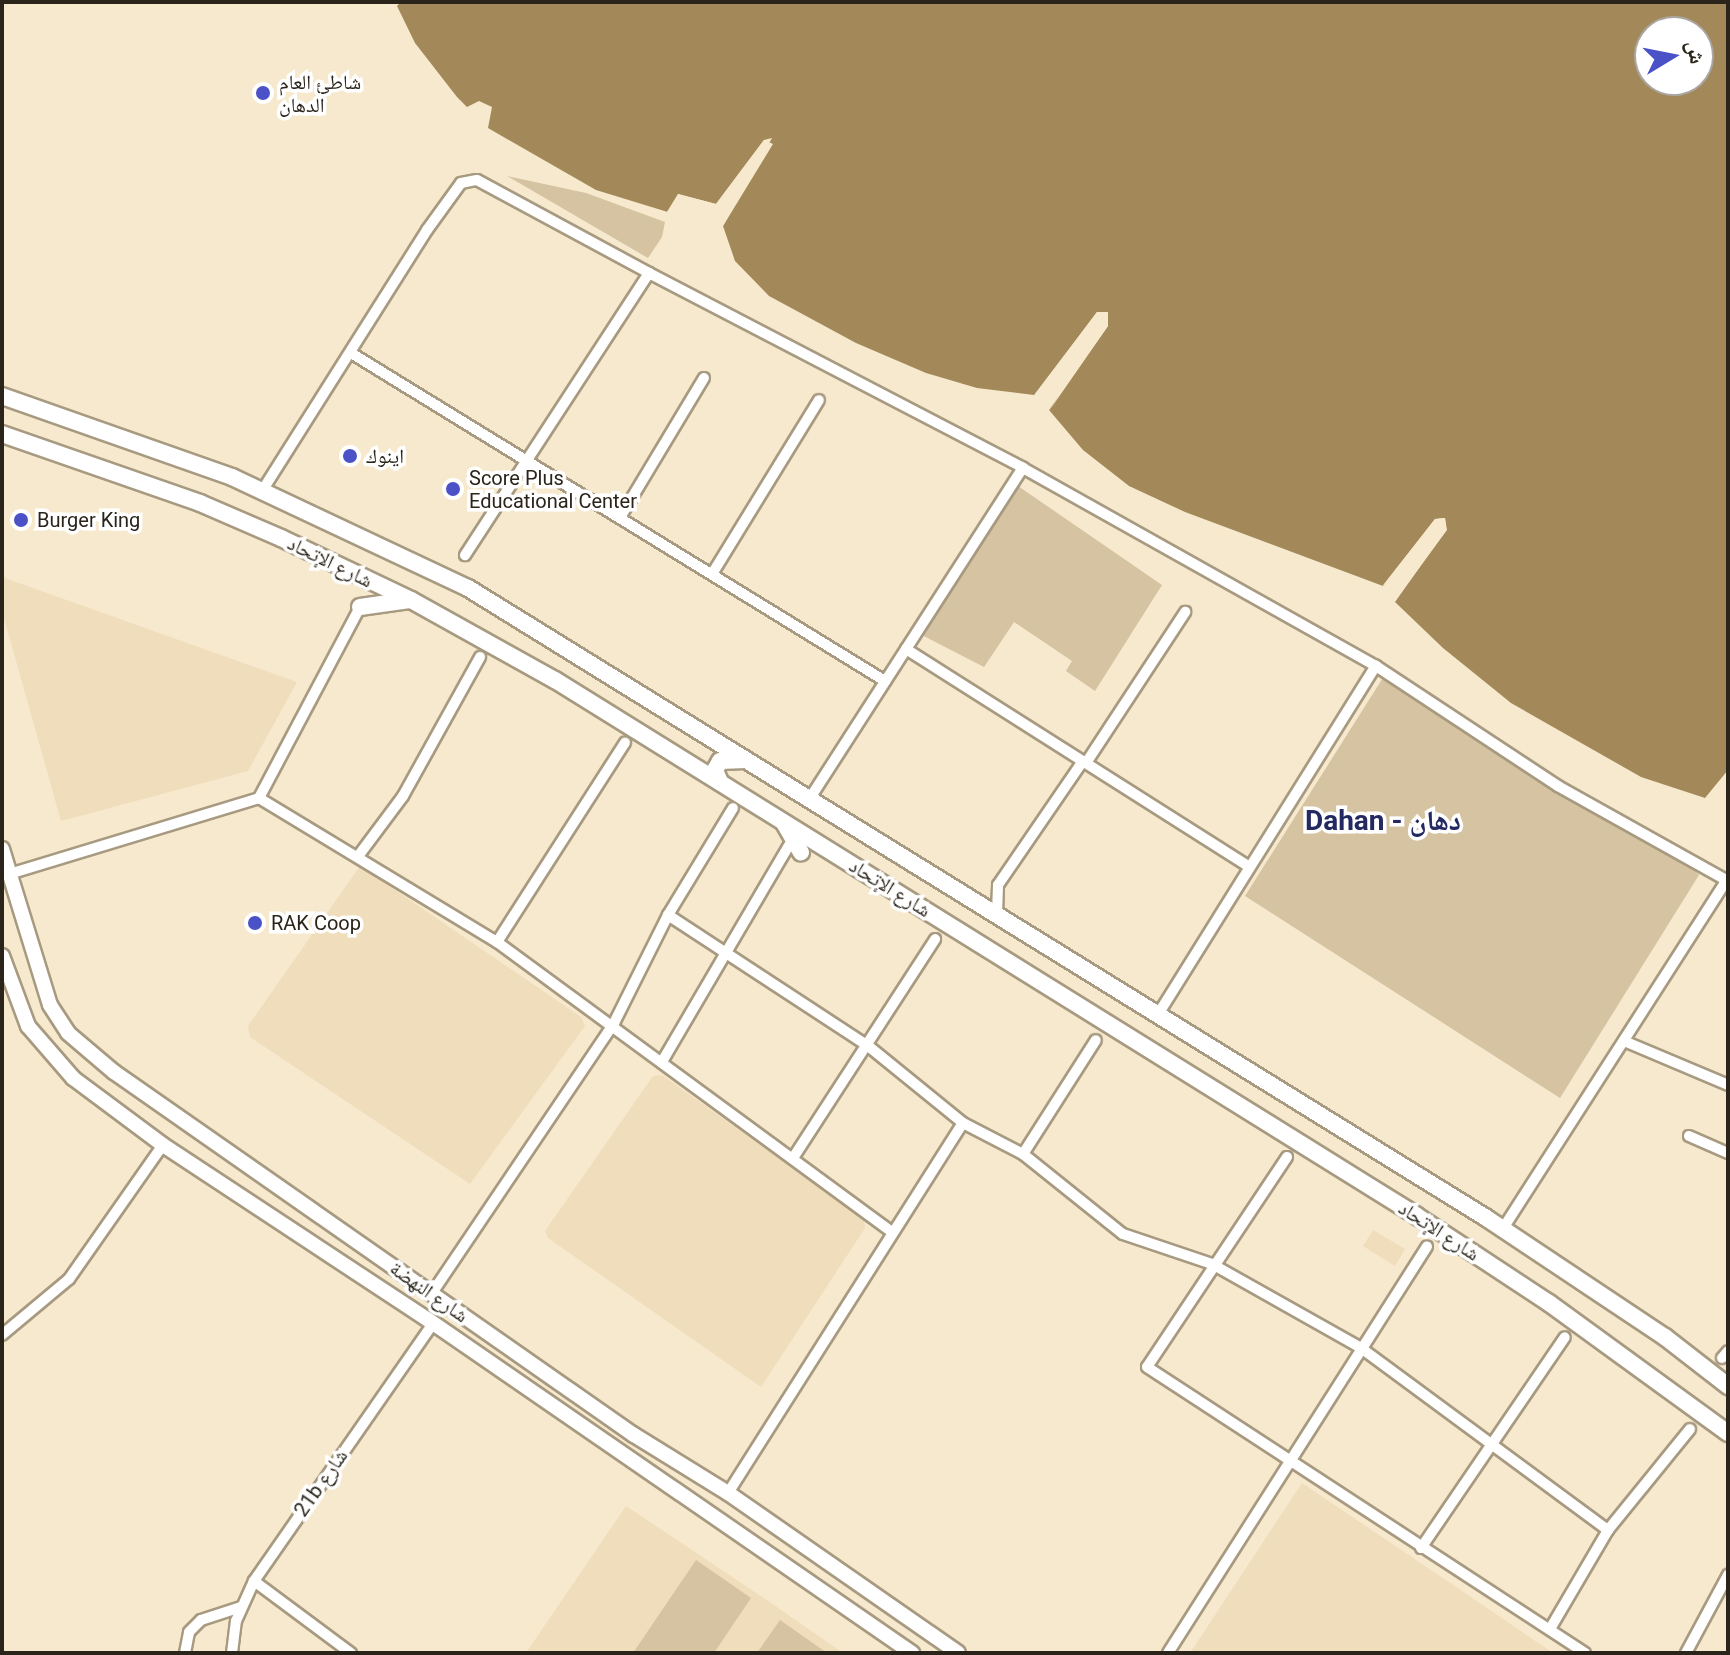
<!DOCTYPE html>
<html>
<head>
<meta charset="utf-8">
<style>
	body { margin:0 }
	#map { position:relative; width:1730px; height:1655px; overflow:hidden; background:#f7e9ce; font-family:Roboto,"Noto Naskh Arabic",sans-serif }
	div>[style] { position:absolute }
	.built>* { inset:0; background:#f0ddbb }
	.green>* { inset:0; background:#d5c3a1 }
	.water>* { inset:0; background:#a38959 }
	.pier>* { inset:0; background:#f7e9ce }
	.roads { filter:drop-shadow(2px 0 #a79a80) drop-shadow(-2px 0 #a79a80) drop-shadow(0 2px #a79a80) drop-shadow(0 -2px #a79a80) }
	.street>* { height:10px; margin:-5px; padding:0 5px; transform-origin:5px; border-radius:5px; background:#fff }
	.secondary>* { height:14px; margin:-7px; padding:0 7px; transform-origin:7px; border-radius:7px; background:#fff }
	.primary>* { height:16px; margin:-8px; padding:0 8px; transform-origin:8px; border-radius:8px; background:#fff }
	.dots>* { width:22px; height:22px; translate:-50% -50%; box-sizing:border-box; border:4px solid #fff; border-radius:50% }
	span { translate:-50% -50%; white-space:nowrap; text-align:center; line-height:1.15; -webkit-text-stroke:7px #fff; paint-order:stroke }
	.poi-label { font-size:20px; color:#2a241a }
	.left { translate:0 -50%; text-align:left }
	.street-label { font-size:20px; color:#2a241a }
	.district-label { font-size:28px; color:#242962; font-weight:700 }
	.frame { position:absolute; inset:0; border:4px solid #2a241a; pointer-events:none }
	.north { position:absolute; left:1634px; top:16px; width:80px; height:80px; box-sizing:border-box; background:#fff; border:2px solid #aaa7a3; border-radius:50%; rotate:80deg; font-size:22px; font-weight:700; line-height:32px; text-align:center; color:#2a241a }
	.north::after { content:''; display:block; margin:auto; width:28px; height:36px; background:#4b51c6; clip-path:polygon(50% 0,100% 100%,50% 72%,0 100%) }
</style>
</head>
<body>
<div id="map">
	<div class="built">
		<div style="clip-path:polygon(2px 577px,297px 682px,248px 771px,61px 821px,2px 611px)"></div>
		<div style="clip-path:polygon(360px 866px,581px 1017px,585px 1026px,470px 1184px,250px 1037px,248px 1026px)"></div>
		<div style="clip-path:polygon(662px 1075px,864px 1219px,865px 1228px,761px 1387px,548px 1238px,545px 1231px,653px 1076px)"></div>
		<div style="clip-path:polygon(1373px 1230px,1405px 1249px,1395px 1266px,1363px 1246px)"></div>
		<div style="clip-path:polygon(1302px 1483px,1462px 1591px,1553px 1653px,1190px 1653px)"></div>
		<div style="clip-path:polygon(626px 1506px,774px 1605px,843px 1653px,526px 1653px)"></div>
	</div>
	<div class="green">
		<div style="clip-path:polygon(507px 176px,586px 193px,665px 222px,662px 237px,648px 258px)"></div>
		<div style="clip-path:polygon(1018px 486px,1162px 585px,1095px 691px,1066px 671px,1072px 661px,1014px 622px,984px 667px,914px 631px)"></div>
		<div style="clip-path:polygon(1386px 673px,1672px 847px,1699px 875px,1560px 1098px,1245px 896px)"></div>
		<div style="clip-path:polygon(696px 1560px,751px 1598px,714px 1653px,633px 1653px)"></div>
		<div style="clip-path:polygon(780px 1620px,827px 1653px,757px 1653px)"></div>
	</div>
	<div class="water">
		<div style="clip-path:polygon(evenodd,401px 2px,1728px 2px,1728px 770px,1705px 798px,1641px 777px,1511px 703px,1443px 648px,1395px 602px,1446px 530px,1445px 518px,1435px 519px,1383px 586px,1185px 512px,1129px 486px,1083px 450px,1049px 410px,1108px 326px,1108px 312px,1097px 312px,1034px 395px,977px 388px,926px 373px,856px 343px,769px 296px,735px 261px,723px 226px,773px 144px,764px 140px,716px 204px,678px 194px,671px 213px,596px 190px,488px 128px,492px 107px,479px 101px,467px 107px,457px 97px,415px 43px,397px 6px,401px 2px,1650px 32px,1698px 32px,1698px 80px,1650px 80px,1650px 32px)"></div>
	</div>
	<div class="pier">
		<div style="clip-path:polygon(772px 138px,723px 226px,720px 229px,768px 143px,718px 207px,681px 198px,674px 215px,665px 215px,678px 194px,716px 204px,764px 140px)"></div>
		<div style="clip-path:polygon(1097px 312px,1108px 312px,1108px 326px,1047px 414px,1104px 325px,1104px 316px,1032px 399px)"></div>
		<div style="clip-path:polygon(1445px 518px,1447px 530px,1392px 605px,1442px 529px,1442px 522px,1380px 589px,1435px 519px)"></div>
	</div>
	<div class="roads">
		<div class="street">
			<div style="left:649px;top:273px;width:422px;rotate:27.5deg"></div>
			<div style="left:1023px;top:468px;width:405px;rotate:29.3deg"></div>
			<div style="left:1376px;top:666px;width:218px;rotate:33.4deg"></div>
			<div style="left:1558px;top:786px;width:195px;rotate:29.2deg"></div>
			<div style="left:351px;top:353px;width:627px;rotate:31.56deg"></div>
			<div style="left:262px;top:491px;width:309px;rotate:-57.7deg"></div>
			<div style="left:427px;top:230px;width:58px;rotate:-54.1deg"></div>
			<div style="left:461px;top:183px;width:16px;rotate:-11deg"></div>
			<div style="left:477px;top:180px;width:196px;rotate:28.4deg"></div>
			<div style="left:649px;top:273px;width:337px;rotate:123.1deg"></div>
			<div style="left:621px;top:516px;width:161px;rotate:-59deg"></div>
			<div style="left:712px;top:574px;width:204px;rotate:-58.4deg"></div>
			<div style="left:906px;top:649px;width:407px;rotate:32.4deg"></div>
			<div style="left:1086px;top:763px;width:181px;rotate:-56.7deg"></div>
			<div style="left:259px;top:798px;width:278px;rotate:31.2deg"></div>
			<div style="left:497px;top:942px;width:490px;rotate:36.3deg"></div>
			<div style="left:810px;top:798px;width:393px;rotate:-57.2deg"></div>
			<div style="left:359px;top:855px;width:74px;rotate:-53.3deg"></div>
			<div style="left:403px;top:796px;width:159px;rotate:-61deg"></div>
			<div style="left:9px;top:874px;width:261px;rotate:-16.9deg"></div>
			<div style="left:259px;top:798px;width:216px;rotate:-62.1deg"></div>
			<div style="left:997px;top:914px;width:29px;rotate:-88deg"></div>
			<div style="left:998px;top:885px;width:150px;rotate:-55.6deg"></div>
			<div style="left:668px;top:915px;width:238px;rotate:33.2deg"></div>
			<div style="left:867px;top:1045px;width:124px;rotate:39.1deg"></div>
			<div style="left:963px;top:1123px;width:68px;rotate:27.3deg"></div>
			<div style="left:1023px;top:1154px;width:128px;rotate:38.7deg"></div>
			<div style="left:1123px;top:1234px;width:94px;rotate:18.6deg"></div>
			<div style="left:1212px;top:1264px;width:171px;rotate:29.4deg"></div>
			<div style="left:1361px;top:1348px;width:307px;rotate:36.4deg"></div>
			<div style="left:497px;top:942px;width:237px;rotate:-57.3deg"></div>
			<div style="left:1157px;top:1016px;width:413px;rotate:-58deg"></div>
			<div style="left:1624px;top:1041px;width:113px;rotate:22.9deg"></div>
			<div style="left:663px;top:1060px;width:249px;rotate:-59.6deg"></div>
			<div style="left:1689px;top:1136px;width:43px;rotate:23.6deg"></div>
			<div style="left:1023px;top:1154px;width:135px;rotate:-57.4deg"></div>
			<div style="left:1287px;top:1157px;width:252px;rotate:123.7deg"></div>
			<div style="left:1147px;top:1367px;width:523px;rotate:33.14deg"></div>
			<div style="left:793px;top:1158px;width:261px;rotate:-57deg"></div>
			<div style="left:1502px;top:1230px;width:416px;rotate:-57.3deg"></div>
			<div style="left:432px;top:1293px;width:326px;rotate:-56deg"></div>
			<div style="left:614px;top:1023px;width:121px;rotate:-63.4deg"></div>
			<div style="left:668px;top:915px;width:125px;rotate:-58.7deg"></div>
			<div style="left:2px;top:1335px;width:87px;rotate:-39.9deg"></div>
			<div style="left:69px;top:1279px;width:164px;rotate:-55deg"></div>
			<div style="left:1722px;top:1358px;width:9px;rotate:-49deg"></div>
			<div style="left:728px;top:1493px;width:438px;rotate:-57.6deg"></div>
			<div style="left:1421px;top:1548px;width:255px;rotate:-55.7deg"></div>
			<div style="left:254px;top:1581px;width:121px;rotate:36.6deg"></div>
			<div style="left:1550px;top:1629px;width:115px;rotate:-59.6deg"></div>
			<div style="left:1608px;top:1530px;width:130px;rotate:-50.9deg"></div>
			<div style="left:185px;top:1653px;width:21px;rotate:-79deg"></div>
			<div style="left:189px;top:1632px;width:17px;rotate:-45deg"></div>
			<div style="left:201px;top:1620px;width:42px;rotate:-18deg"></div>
			<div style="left:232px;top:1653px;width:32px;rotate:-83deg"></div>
			<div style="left:236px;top:1621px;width:44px;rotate:-65.8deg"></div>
			<div style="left:254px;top:1581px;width:314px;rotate:-55.2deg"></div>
			<div style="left:1168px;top:1653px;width:482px;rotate:-57.5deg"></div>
			<div style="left:1686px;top:1653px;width:89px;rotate:-61.7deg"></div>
		</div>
		<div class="secondary">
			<div style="left:2px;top:849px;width:163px;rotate:72.9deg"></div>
			<div style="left:50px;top:1005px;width:33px;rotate:57deg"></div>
			<div style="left:68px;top:1033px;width:60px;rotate:40.3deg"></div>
			<div style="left:114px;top:1072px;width:634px;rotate:34.92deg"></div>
			<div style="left:634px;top:1435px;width:110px;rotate:31.7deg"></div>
			<div style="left:728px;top:1493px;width:280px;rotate:34.8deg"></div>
			<div style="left:2px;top:956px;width:75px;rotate:69.6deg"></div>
			<div style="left:28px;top:1026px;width:69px;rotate:49.1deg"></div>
			<div style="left:73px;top:1078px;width:112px;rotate:36.7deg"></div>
			<div style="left:163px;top:1145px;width:323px;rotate:33.4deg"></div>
			<div style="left:433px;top:1323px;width:582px;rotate:34.56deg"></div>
		</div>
		<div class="primary">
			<div style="left:2px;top:396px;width:244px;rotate:19.4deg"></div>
			<div style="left:232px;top:477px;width:261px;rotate:25.2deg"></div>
			<div style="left:468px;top:588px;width:1196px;rotate:31.74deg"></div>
			<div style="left:1485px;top:1217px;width:216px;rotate:33.7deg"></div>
			<div style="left:1665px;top:1337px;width:80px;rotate:37.9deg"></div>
			<div style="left:2px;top:434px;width:210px;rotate:19.2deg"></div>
			<div style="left:200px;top:503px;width:88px;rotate:23.4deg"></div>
			<div style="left:281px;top:538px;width:144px;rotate:25.5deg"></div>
			<div style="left:411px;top:600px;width:165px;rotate:29.1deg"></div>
			<div style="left:555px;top:680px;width:1015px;rotate:31.87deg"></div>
			<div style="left:1417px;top:1216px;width:158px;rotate:33.4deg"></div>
			<div style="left:1549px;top:1303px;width:221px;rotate:36deg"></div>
			<div style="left:360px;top:607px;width:50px;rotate:-8deg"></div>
			<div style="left:720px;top:782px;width:13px;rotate:-113deg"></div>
			<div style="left:715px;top:770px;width:10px;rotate:-61deg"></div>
			<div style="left:720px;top:761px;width:26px;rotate:-2deg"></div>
			<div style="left:784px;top:823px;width:34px;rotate:60deg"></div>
		</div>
	</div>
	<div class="dots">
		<div style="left:263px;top:93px;background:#4b51c6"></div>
		<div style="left:350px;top:456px;background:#4b51c6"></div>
		<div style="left:453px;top:489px;background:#4b51c6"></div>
		<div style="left:21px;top:520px;background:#4b51c6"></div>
		<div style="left:255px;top:923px;background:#4b51c6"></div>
	</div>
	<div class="poi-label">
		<span class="left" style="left:279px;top:94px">شاطئ العام<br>الدهان</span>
		<span class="left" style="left:366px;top:456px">اينوك</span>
		<span class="left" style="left:469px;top:490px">Score Plus<br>Educational Center</span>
		<span class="left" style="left:37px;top:520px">Burger King</span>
		<span class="left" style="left:271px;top:923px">RAK Coop</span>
	</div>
	<div class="street-label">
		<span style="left:330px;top:562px;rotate:26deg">شارع الإتحاد</span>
		<span style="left:890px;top:888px;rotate:32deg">شارع الإتحاد</span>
		<span style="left:1439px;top:1231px;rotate:33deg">شارع الإتحاد</span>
		<span style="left:429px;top:1292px;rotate:35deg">شارع النهضة</span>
		<span style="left:321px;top:1483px;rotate:-55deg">21b شارع</span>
	</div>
	<div class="district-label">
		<span style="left:1383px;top:821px">Dahan - دهان</span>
	</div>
	<div class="frame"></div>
	<div class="north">ش</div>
</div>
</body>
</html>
